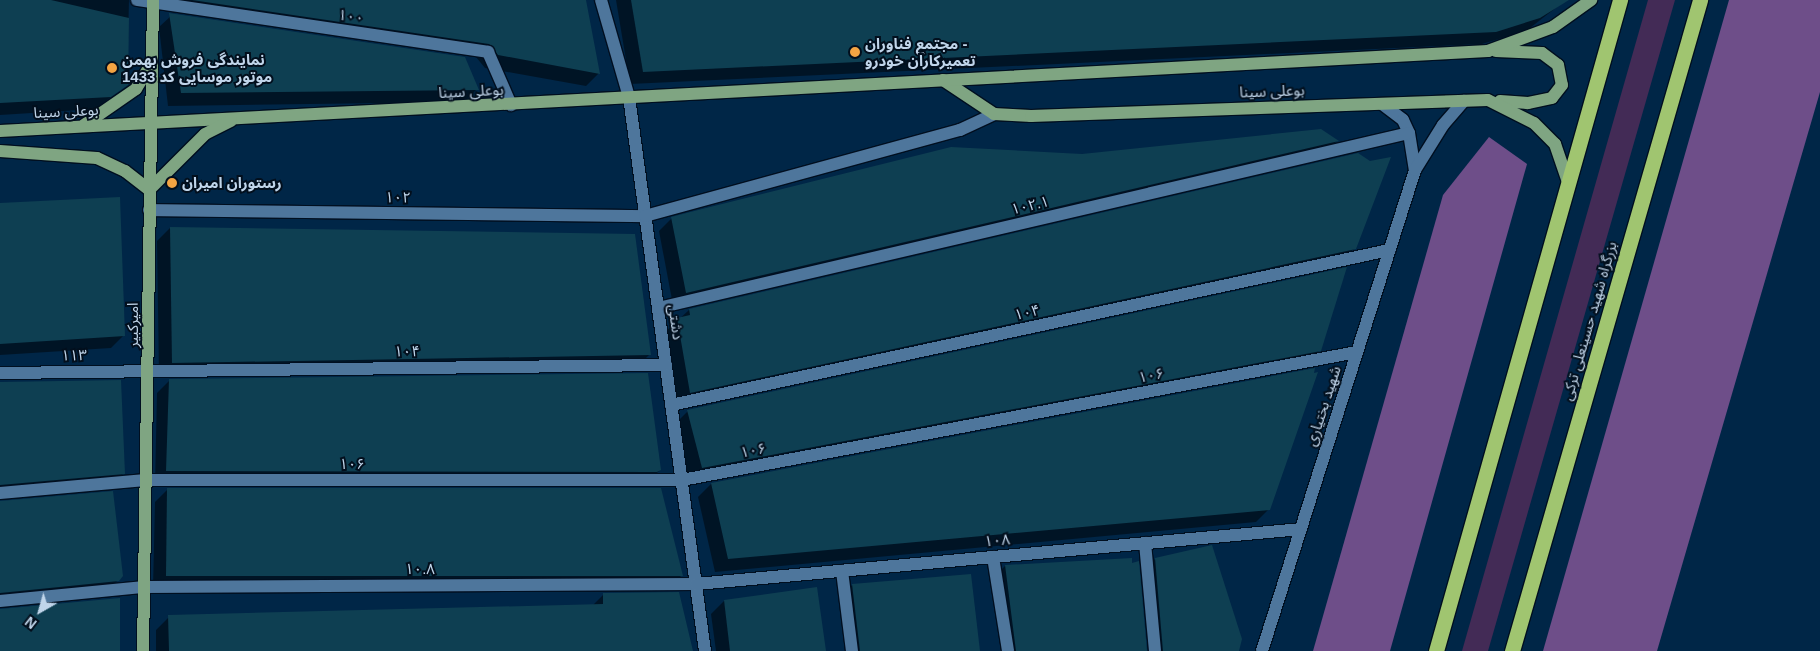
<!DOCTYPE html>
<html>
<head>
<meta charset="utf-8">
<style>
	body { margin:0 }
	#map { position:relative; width:1820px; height:651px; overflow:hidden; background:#002647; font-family:Helvetica,"Noto Sans Arabic",sans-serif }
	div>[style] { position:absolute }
	.green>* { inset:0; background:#432b56 }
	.forest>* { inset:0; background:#6e4e89 }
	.shadow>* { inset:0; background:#0007 }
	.building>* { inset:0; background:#0e3f52 }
	.roads { filter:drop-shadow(1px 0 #000f20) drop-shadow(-1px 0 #000f20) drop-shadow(0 1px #000f20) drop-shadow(0 -1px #000f20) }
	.minor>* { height:12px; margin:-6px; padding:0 6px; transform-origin:6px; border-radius:6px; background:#4e769c }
	.major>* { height:12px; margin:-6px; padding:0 6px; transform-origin:6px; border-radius:6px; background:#7fa582 }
	.highway>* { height:15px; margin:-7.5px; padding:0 7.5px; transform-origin:7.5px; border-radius:7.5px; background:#a0c570 }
	.dots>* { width:14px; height:14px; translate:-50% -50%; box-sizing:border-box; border:2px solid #020f1d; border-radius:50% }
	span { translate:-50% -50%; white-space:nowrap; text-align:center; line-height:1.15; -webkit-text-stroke:4px #020f1d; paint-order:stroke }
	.street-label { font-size:15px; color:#c0d5ea }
	.poi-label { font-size:15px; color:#c0d5ea; font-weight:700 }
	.left { translate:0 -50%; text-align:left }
	.north { position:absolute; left:15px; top:586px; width:50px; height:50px; -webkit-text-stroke:4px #020f1d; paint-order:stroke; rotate:218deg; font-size:14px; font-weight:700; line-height:20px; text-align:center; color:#c0d5ea }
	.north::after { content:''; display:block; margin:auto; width:18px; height:22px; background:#c0d5ea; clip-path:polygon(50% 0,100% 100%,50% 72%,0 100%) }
</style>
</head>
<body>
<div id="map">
	<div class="green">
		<div style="clip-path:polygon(1648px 0,1675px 0,1488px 651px,1462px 651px)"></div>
	</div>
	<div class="forest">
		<div style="clip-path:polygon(1729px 0,1820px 0,1820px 92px,1657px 651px,1543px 651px)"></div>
		<div style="clip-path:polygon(1489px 137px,1527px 164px,1390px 651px,1313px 651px,1443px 195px)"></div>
	</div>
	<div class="shadow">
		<div style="clip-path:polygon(0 0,129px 0,127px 84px,96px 109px,0 115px)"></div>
		<div style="clip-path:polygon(158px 0,584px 0,599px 73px,586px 86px,485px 68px,476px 57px)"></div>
		<div style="clip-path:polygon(616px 0,1566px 0,1526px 31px,1482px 44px,630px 84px)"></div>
		<div style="clip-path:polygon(172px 15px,477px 89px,464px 102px,168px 106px,159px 27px)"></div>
		<div style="clip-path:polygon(1337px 141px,1325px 153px,673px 305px,659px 231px,672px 218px,1082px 156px)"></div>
		<div style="clip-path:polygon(0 204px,124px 335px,111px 348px,0 355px)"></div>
		<div style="clip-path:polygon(170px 228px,649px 355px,637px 367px,159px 375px,157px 241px)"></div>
		<div style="clip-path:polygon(1355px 248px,1341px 261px,678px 405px,665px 332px,689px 310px)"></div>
		<div style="clip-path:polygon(1320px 350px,1306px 363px,689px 480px,675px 424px,688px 411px)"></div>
		<div style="clip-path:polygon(1313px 370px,1269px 509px,1256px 522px,715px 572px,698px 497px,711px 484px)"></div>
		<div style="clip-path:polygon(170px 380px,660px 470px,647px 483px,155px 484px,157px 393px)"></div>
		<div style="clip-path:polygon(0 384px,124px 473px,111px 486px,0 496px)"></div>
		<div style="clip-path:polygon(168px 489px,681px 576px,669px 588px,153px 588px,155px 502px)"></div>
		<div style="clip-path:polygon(0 502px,118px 580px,105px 594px,0 604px)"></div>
		<div style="clip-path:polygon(1155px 559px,1237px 651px,1149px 651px,1142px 572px)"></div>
		<div style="clip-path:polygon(1005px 566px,1146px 651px,1002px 651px,992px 579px)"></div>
		<div style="clip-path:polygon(852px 585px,979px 651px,846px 651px,840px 598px)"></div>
		<div style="clip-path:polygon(816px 588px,824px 651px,716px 651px,711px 614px,724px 601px)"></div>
		<div style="clip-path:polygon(604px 594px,692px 651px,156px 651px,156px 630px,169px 617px,592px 606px)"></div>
	</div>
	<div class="building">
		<div style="clip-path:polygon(0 0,51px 0,129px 18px,128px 85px,111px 97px,0 103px)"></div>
		<div style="clip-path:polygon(192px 0,586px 0,600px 74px,498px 55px,489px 44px)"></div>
		<div style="clip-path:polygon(631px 0,1569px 0,1540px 18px,1496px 32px,643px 72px)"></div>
		<div style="clip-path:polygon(169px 13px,465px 57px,479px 90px,181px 93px)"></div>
		<div style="clip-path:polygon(1321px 129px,1339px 141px,686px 293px,671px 217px,702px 209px,951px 147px,1082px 154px)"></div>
		<div style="clip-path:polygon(1358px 153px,1370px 161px,1391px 157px,1356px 249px,690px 393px,677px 318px,690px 315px,689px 309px)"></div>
		<div style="clip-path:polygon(120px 197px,125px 336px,0 344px,0 203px)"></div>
		<div style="clip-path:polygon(170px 227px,635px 234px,651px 355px,172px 363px)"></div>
		<div style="clip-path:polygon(1347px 267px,1321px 351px,702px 468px,687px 410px)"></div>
		<div style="clip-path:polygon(1315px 368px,1314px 373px,1318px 372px,1270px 510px,728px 559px,711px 483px)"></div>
		<div style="clip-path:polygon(648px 373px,661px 470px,657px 472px,166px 471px,169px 379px)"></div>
		<div style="clip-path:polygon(121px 380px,125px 474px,0 485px,0 382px)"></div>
		<div style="clip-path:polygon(167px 488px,661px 488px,683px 576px,166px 576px)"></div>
		<div style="clip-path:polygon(113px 491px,123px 576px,119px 581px,0 593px,0 501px)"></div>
		<div style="clip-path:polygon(1212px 545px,1242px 639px,1239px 651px,1163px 651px,1155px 558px)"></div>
		<div style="clip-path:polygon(1132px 558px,1132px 563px,1139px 561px,1147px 651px,1016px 651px,1005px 565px)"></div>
		<div style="clip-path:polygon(971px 574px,980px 651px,860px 651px,852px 584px)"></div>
		<div style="clip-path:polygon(817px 587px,826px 651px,730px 651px,724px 600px)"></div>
		<div style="clip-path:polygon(679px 592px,693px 651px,169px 651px,168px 615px,603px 604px,603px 593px)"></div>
		<div style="clip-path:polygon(120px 598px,120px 651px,0 651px,0 609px)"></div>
	</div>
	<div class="roads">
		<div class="minor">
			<div style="left:137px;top:0;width:355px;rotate:8.4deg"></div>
			<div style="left:488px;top:52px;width:58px;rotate:66.5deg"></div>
			<div style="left:601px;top:0;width:101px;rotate:73.9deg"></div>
			<div style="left:629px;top:97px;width:559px;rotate:82.19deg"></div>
			<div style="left:1382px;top:104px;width:26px;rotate:37deg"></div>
			<div style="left:1403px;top:120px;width:14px;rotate:65deg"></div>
			<div style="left:1409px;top:133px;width:37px;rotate:81deg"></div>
			<div style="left:149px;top:210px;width:496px;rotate:0.7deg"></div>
			<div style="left:645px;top:216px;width:327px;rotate:-15.3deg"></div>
			<div style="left:960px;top:130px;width:38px;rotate:-25deg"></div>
			<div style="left:658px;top:308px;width:771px;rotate:-13.12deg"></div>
			<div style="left:0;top:373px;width:666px;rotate:-0.69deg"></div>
			<div style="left:671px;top:405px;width:735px;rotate:-12.18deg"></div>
			<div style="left:0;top:493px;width:146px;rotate:-5.1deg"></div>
			<div style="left:145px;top:480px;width:537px"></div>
			<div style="left:682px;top:480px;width:687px;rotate:-10.74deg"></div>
			<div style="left:1145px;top:543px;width:108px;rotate:84.7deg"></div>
			<div style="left:993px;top:557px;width:95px;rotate:80.9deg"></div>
			<div style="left:842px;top:571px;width:81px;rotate:82.9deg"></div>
			<div style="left:0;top:601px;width:145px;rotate:-5.6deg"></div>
			<div style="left:144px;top:587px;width:552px;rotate:-0.31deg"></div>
			<div style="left:696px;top:584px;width:607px;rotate:-5.19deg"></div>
			<div style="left:1262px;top:651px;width:505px;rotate:-72.35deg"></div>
			<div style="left:1415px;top:170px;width:53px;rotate:-58.1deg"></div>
			<div style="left:1443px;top:125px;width:32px;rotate:-49deg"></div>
		</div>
		<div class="major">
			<div style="left:1496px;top:51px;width:46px;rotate:2.5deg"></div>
			<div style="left:1542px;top:53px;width:20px;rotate:37deg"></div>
			<div style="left:1558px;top:65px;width:20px;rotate:79deg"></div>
			<div style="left:1562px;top:85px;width:16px;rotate:128deg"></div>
			<div style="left:1552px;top:98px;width:25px;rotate:168deg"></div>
			<div style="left:1528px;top:103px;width:28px;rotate:-176deg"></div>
			<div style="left:943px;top:80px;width:61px;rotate:33.7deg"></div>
			<div style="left:994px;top:114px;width:37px;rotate:3deg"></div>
			<div style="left:1031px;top:116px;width:457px;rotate:-2deg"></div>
			<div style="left:1488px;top:100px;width:51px;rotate:26.6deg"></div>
			<div style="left:1534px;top:123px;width:30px;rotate:45deg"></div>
			<div style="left:1555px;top:144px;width:43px;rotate:71.1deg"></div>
			<div style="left:84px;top:125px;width:63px;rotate:-34.7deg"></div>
			<div style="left:136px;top:89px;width:27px;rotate:-59deg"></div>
			<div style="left:0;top:131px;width:1490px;rotate:-3.08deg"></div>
			<div style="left:1488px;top:51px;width:69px;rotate:-20.3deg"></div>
			<div style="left:1553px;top:27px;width:47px;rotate:-35.4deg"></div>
			<div style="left:0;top:151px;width:97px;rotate:4.1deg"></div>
			<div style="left:97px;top:158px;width:31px;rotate:25deg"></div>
			<div style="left:125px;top:171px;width:31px;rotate:38deg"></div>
			<div style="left:149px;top:190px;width:79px;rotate:-45deg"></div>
			<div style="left:205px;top:134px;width:29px;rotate:-27deg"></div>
			<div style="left:143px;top:651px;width:651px;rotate:-89.12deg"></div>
		</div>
		<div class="highway">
			<div style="left:1436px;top:651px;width:677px;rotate:-74.22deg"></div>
			<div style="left:1512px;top:651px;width:678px;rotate:-73.89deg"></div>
		</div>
	</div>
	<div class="dots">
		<div style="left:855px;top:52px;background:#f3a443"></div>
		<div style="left:112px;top:68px;background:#f3a443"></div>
		<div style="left:172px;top:183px;background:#f3a443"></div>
	</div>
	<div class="street-label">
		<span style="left:351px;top:16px;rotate:8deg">۱۰۰</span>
		<span style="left:471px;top:91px;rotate:-3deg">بوعلی سینا</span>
		<span style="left:1272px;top:91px;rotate:-2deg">بوعلی سینا</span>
		<span style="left:66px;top:111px;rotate:-3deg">بوعلی سینا</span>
		<span style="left:398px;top:197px;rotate:1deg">۱۰۲</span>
		<span style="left:1030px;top:205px;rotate:-13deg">۱۰۲.۱</span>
		<span style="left:1027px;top:312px;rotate:-12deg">۱۰۴</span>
		<span style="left:1589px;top:321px;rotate:-74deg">بزرگراه شهید حسینعلی ترکی</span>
		<span style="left:676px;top:322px;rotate:82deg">دشتی</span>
		<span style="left:133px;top:325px;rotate:-90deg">امیرکبیر</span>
		<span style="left:407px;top:351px;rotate:-1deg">۱۰۴</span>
		<span style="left:74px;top:355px;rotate:-1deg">۱۱۳</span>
		<span style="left:1151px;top:375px;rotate:-11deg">۱۰۶</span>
		<span style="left:1323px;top:406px;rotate:-72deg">شهید بختیاری</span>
		<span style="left:753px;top:450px;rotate:-11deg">۱۰۶</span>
		<span style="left:352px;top:464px">۱۰۶</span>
		<span style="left:997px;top:540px;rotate:-5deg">۱۰۸</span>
		<span style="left:420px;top:569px">۱۰.۸</span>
	</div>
	<div class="poi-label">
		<span class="left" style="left:865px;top:52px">مجتمع فناوران -<br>تعمیرکاران خودرو</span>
		<span class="left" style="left:122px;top:68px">نمایندگی فروش بهمن<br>موتور موسایی کد 1433</span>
		<span class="left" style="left:182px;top:183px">رستوران امیران</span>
	</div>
	<div class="north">N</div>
</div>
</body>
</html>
